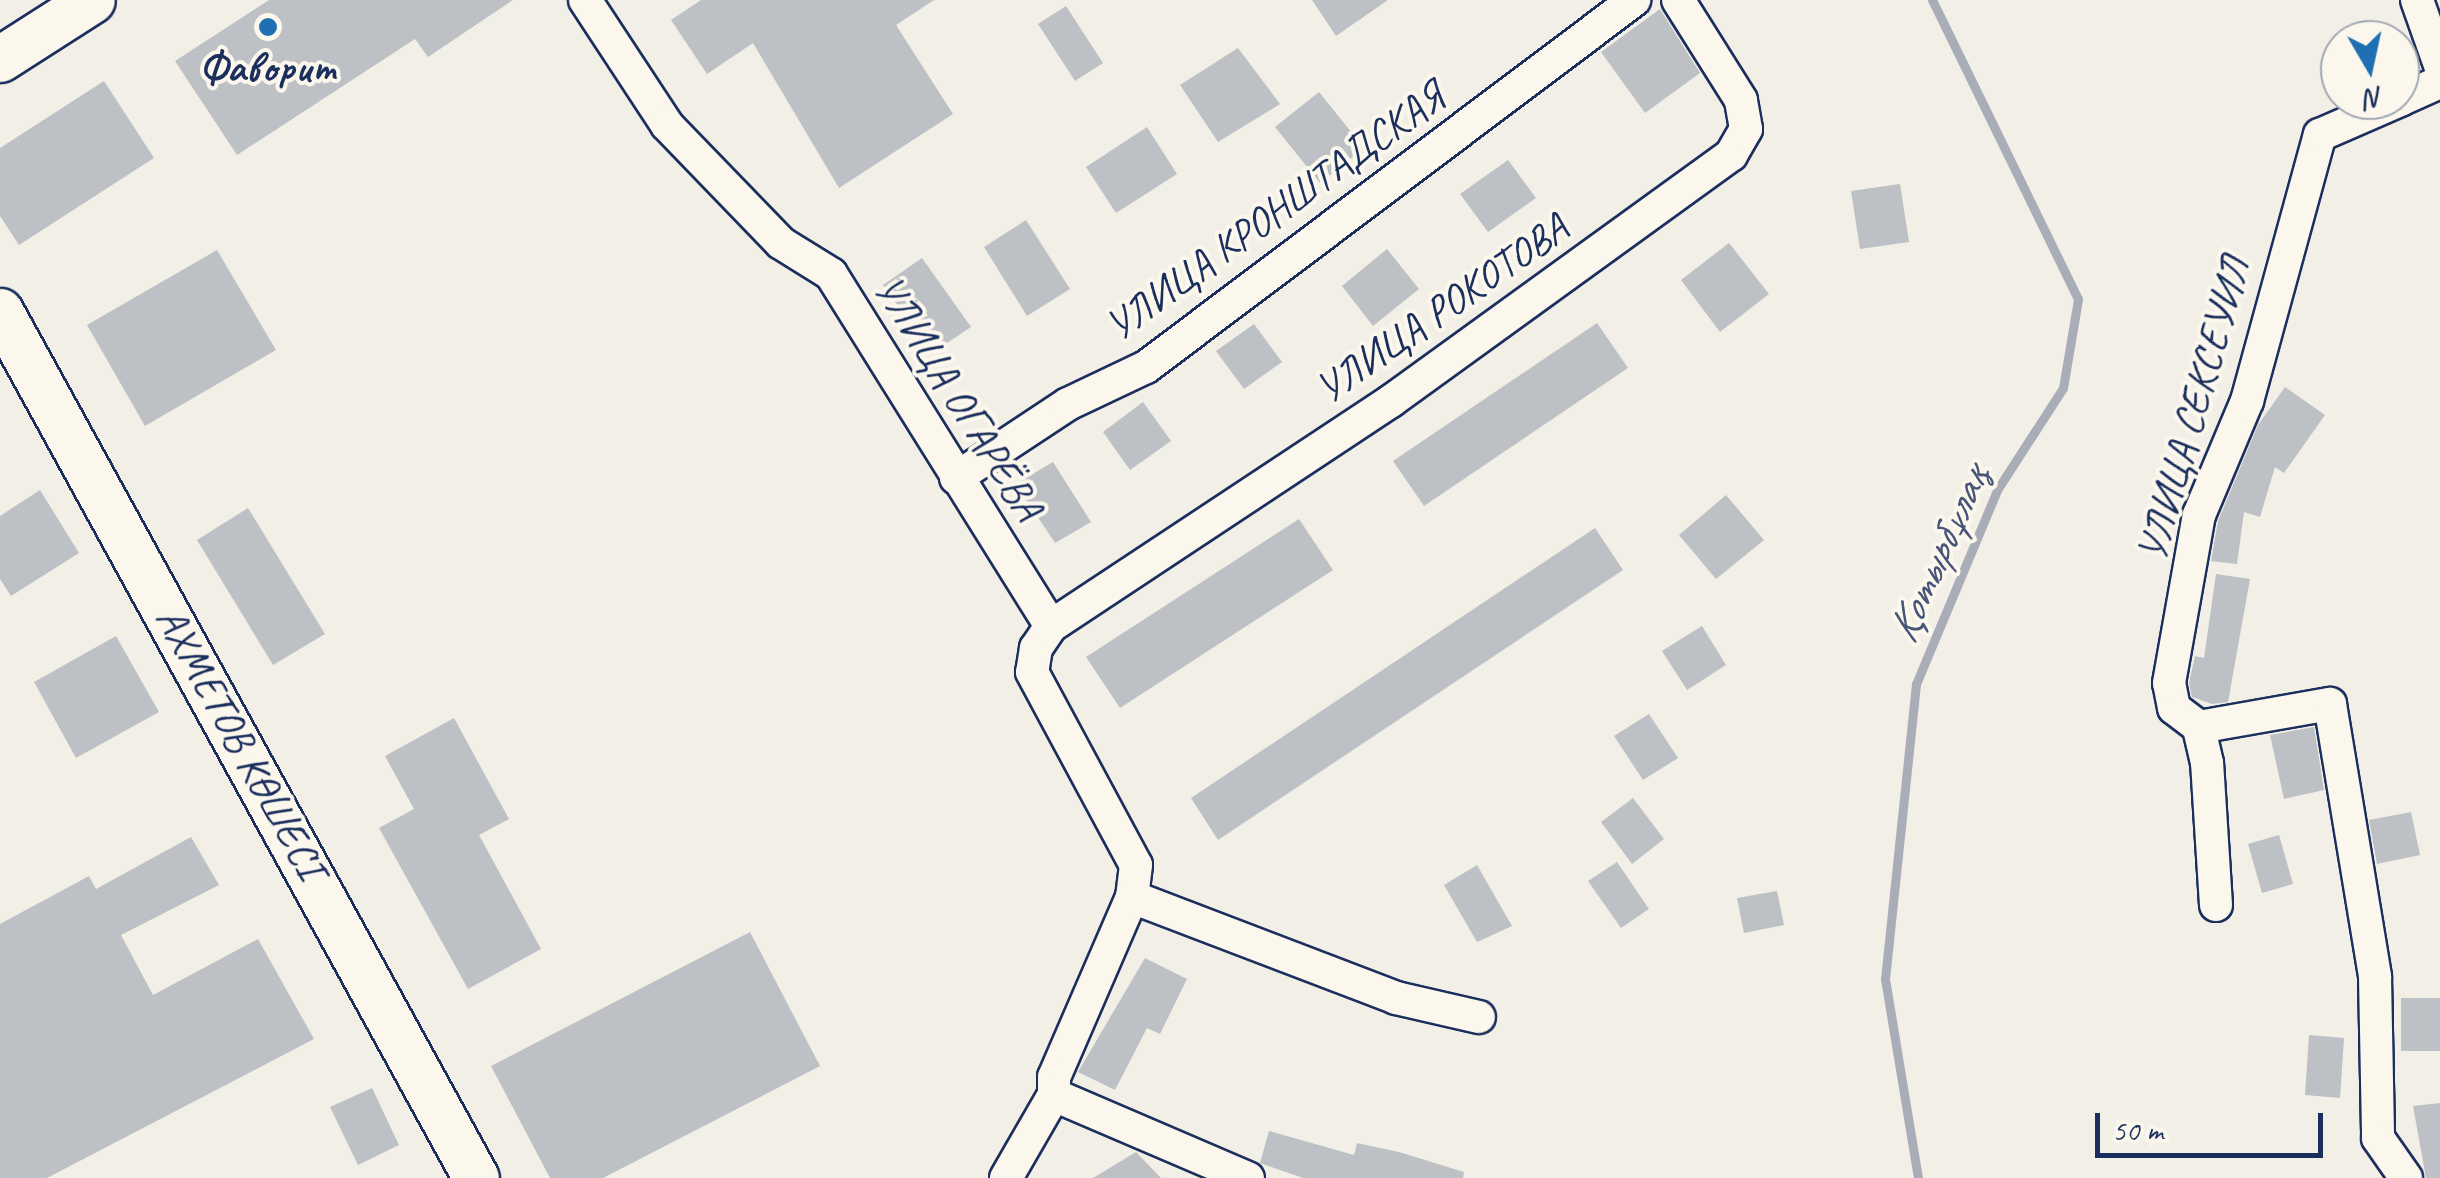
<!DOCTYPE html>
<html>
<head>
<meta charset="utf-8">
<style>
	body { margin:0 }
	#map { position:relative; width:2440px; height:1178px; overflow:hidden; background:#f2efe6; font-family:Caveat,sans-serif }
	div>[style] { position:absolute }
	.stream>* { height:9px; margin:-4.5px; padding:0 4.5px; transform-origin:4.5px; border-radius:4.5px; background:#a9adb7 }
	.building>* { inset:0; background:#bdc0c4 }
	.roads { filter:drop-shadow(2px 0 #1b2f5e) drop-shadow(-2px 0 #1b2f5e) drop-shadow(0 2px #1b2f5e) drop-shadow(0 -2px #1b2f5e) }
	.street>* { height:32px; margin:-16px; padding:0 16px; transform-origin:16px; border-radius:16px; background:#fbf7ec }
	.secondary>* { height:45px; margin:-22.5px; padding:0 22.5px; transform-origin:22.5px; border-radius:22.5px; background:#fbf7ec }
	.dots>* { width:28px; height:28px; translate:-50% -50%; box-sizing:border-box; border:5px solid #fbf7ec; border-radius:50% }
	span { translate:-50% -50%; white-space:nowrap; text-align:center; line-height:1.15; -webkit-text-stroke:8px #fbf7ec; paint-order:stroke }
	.poi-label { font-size:42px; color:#1b2f5e; font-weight:700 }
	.street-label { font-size:42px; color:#1b2f5e }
	.water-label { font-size:45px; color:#465579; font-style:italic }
	.north { position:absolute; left:2320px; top:20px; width:100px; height:100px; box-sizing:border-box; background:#fbf7ec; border:2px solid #a1a7b3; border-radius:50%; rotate:171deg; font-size:28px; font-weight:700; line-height:40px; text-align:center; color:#1b2f5e }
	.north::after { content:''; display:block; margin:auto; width:35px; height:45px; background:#1f6fb2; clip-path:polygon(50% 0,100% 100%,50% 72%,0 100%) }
	.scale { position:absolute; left:2095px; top:1113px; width:228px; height:45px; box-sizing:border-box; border:5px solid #1b2f5e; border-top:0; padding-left:12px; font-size:30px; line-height:35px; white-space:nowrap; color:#1b2f5e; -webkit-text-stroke:8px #fbf7ec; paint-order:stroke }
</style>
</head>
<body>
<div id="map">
	<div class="stream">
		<div style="left:1918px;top:1178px;width:202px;rotate:-99.4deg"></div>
		<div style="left:1885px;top:979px;width:297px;rotate:-84deg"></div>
		<div style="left:1916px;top:684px;width:210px;rotate:-67.3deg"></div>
		<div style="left:1997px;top:490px;width:121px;rotate:-57.1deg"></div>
		<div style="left:2063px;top:388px;width:90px;rotate:-80.4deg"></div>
		<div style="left:2078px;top:299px;width:333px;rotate:-116deg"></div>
	</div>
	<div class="building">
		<div style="clip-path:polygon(269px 0,513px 0,428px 57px,415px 39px,237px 155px,175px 61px)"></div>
		<div style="clip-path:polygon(701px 0,934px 0,896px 25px,953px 114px,839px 188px,753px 43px,707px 74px,671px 20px)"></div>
		<div style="clip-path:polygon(1312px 0,1388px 0,1336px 36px)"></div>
		<div style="clip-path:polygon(1066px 6px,1103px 63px,1075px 81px,1038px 24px)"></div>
		<div style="clip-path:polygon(1660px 9px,1700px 73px,1645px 113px,1601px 52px)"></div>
		<div style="clip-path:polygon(1238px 48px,1280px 104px,1218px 142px,1180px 85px)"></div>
		<div style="clip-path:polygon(104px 81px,154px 158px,19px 245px,0 216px,0 148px)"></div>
		<div style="clip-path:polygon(1319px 92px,1364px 148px,1320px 183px,1275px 127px)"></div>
		<div style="clip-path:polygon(1147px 127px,1177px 174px,1116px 213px,1086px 167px)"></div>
		<div style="clip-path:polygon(1508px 160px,1536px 198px,1488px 232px,1460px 194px)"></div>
		<div style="clip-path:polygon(1900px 184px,1909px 242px,1860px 249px,1851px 191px)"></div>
		<div style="clip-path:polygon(1026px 220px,1070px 289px,1027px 316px,984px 247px)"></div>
		<div style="clip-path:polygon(1729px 243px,1769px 294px,1720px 332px,1681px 280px)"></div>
		<div style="clip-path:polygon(1387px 249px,1419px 289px,1373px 326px,1342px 286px)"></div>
		<div style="clip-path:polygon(217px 250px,276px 350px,145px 426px,87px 325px)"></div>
		<div style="clip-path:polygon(922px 258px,971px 327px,932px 353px,883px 285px)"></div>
		<div style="clip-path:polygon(1597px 323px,1628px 368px,1424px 506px,1393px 461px)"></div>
		<div style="clip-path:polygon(1254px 324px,1282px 362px,1244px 389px,1216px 351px)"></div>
		<div style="clip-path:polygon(2285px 387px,2325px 415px,2284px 473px,2275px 467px,2260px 517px,2244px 512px,2237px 564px,2211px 561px,2218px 521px,2258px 425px)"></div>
		<div style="clip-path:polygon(1143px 402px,1171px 441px,1130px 470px,1103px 432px)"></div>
		<div style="clip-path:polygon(1053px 462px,1091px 522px,1055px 543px,1016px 484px)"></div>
		<div style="clip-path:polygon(40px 490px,79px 553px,11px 596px,0 579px,0 516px)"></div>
		<div style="clip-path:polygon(1726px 495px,1764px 540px,1716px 579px,1679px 535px)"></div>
		<div style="clip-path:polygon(248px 508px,325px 634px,273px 665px,197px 540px)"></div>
		<div style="clip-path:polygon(1299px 519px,1333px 570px,1120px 708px,1086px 657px)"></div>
		<div style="clip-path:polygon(1595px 528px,1623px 570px,1218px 840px,1191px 798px)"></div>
		<div style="clip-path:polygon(2216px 574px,2250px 579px,2228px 702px,2212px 704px,2192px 697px,2189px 683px,2195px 656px,2204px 658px)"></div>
		<div style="clip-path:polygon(1702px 626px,1726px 665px,1687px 690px,1662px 651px)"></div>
		<div style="clip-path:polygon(116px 636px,159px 712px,76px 758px,34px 682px)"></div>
		<div style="clip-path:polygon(1649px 714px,1678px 758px,1643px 780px,1614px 736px)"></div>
		<div style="clip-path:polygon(454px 718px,509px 819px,479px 835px,541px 949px,468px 989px,379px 828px,414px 809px,385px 756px)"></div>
		<div style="clip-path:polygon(2314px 727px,2324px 790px,2284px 799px,2270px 735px)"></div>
		<div style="clip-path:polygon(1633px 798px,1664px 839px,1632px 864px,1601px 822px)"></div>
		<div style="clip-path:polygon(2411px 812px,2420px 855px,2377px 864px,2369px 820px)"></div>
		<div style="clip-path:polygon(2279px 835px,2293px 884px,2262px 893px,2248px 844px)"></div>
		<div style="clip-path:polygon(191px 837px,219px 885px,121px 935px,153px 995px,258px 939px,314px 1039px,47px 1178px,0 1178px,0 924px,89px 876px,96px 889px)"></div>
		<div style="clip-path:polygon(1617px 862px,1649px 909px,1621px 928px,1588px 881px)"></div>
		<div style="clip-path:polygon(1477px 865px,1512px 926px,1477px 942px,1444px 885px)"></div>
		<div style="clip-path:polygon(1777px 891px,1784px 925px,1744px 933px,1737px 898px)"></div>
		<div style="clip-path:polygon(750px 932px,820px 1066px,603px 1178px,550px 1178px,491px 1066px)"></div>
		<div style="clip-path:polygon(1145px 958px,1187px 979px,1160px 1034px,1147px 1028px,1115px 1090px,1078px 1072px)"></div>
		<div style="clip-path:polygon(2401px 998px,2440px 998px,2440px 1051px,2401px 1051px)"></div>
		<div style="clip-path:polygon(2309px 1035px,2344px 1038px,2340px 1098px,2305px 1095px)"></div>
		<div style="clip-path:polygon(372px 1088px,399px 1145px,358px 1165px,330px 1107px)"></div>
		<div style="clip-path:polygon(2440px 1103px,2440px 1178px,2426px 1178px,2413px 1106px)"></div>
		<div style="clip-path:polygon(1269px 1131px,1354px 1155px,1357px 1143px,1399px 1152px,1464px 1172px,1463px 1178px,1303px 1178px,1260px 1163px)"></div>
		<div style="clip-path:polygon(1136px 1152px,1161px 1178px,1093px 1178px)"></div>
	</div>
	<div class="roads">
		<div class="street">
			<div style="left:585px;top:0;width:149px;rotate:56.7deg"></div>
			<div style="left:667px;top:125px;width:164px;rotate:46deg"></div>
			<div style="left:781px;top:243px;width:59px;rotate:31.8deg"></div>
			<div style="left:831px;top:274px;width:415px;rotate:58deg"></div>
			<div style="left:1051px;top:626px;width:27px;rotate:124deg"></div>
			<div style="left:1036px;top:648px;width:24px;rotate:99deg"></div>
			<div style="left:1032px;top:672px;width:219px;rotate:61.7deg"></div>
			<div style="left:1136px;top:865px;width:32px;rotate:97deg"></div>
			<div style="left:1132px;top:897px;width:196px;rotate:113.4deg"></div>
			<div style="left:1054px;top:1077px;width:18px;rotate:90deg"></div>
			<div style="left:2417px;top:0;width:69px;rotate:70.5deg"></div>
			<div style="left:2400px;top:100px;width:44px;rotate:-24.2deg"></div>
			<div style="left:956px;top:478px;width:134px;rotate:-33.5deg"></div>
			<div style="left:1068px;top:404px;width:86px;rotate:-25.4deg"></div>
			<div style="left:1146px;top:367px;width:611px;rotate:-36.94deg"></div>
			<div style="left:1051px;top:626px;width:408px;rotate:-33.5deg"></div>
			<div style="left:1391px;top:401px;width:420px;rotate:-35.9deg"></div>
			<div style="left:1731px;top:155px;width:30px;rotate:-60deg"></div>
			<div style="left:1746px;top:129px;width:29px;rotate:-100deg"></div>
			<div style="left:1741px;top:100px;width:118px;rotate:-122.2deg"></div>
			<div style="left:2199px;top:727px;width:133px;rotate:-10deg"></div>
			<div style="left:2330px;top:704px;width:277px;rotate:80.6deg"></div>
			<div style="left:2375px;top:977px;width:161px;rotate:88.9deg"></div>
			<div style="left:2378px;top:1138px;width:49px;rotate:55deg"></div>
			<div style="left:1132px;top:897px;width:283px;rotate:20.9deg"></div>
			<div style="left:1396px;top:998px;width:85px;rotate:12.9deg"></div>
			<div style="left:2216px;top:905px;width:142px;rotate:-93.6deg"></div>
			<div style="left:2207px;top:763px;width:37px;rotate:-103deg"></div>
			<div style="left:2199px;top:727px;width:31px;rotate:-143deg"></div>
			<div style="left:2174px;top:708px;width:25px;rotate:-101deg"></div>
			<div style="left:2169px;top:683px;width:171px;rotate:-79.9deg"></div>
			<div style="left:2199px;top:515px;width:124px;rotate:-67.2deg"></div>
			<div style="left:2247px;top:401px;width:276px;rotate:-74.7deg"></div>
			<div style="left:2320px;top:135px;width:87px;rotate:-23.6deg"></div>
			<div style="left:1006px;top:1178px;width:96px;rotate:-60deg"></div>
			<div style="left:1054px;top:1095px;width:211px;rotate:23.2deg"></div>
		</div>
		<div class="secondary">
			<div style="left:0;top:59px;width:109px;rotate:-32.7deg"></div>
			<div style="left:0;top:311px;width:989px;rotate:61.23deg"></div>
		</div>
	</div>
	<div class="dots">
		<div style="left:268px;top:27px;background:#1f6fb2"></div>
	</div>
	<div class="poi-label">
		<span style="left:268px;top:68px">Фаворит</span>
	</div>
	<div class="street-label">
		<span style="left:1275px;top:212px;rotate:-36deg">УЛИЦА КРОНШТАДСКАЯ</span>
		<span style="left:1442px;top:309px;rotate:-35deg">УЛИЦА РОКОТОВА</span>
		<span style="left:958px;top:398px;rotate:58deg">УЛИЦА ОГАРЁВА</span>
		<span style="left:2194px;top:409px;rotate:-74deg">УЛИЦА СЕКСЕУИЛ</span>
		<span style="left:240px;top:743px;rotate:61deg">АХМЕТОВ КӨШЕСІ</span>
	</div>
	<div class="water-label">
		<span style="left:1938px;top:554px;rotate:-66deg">Қотырбұлақ</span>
	</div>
	<div class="north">N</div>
	<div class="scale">50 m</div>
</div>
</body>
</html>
